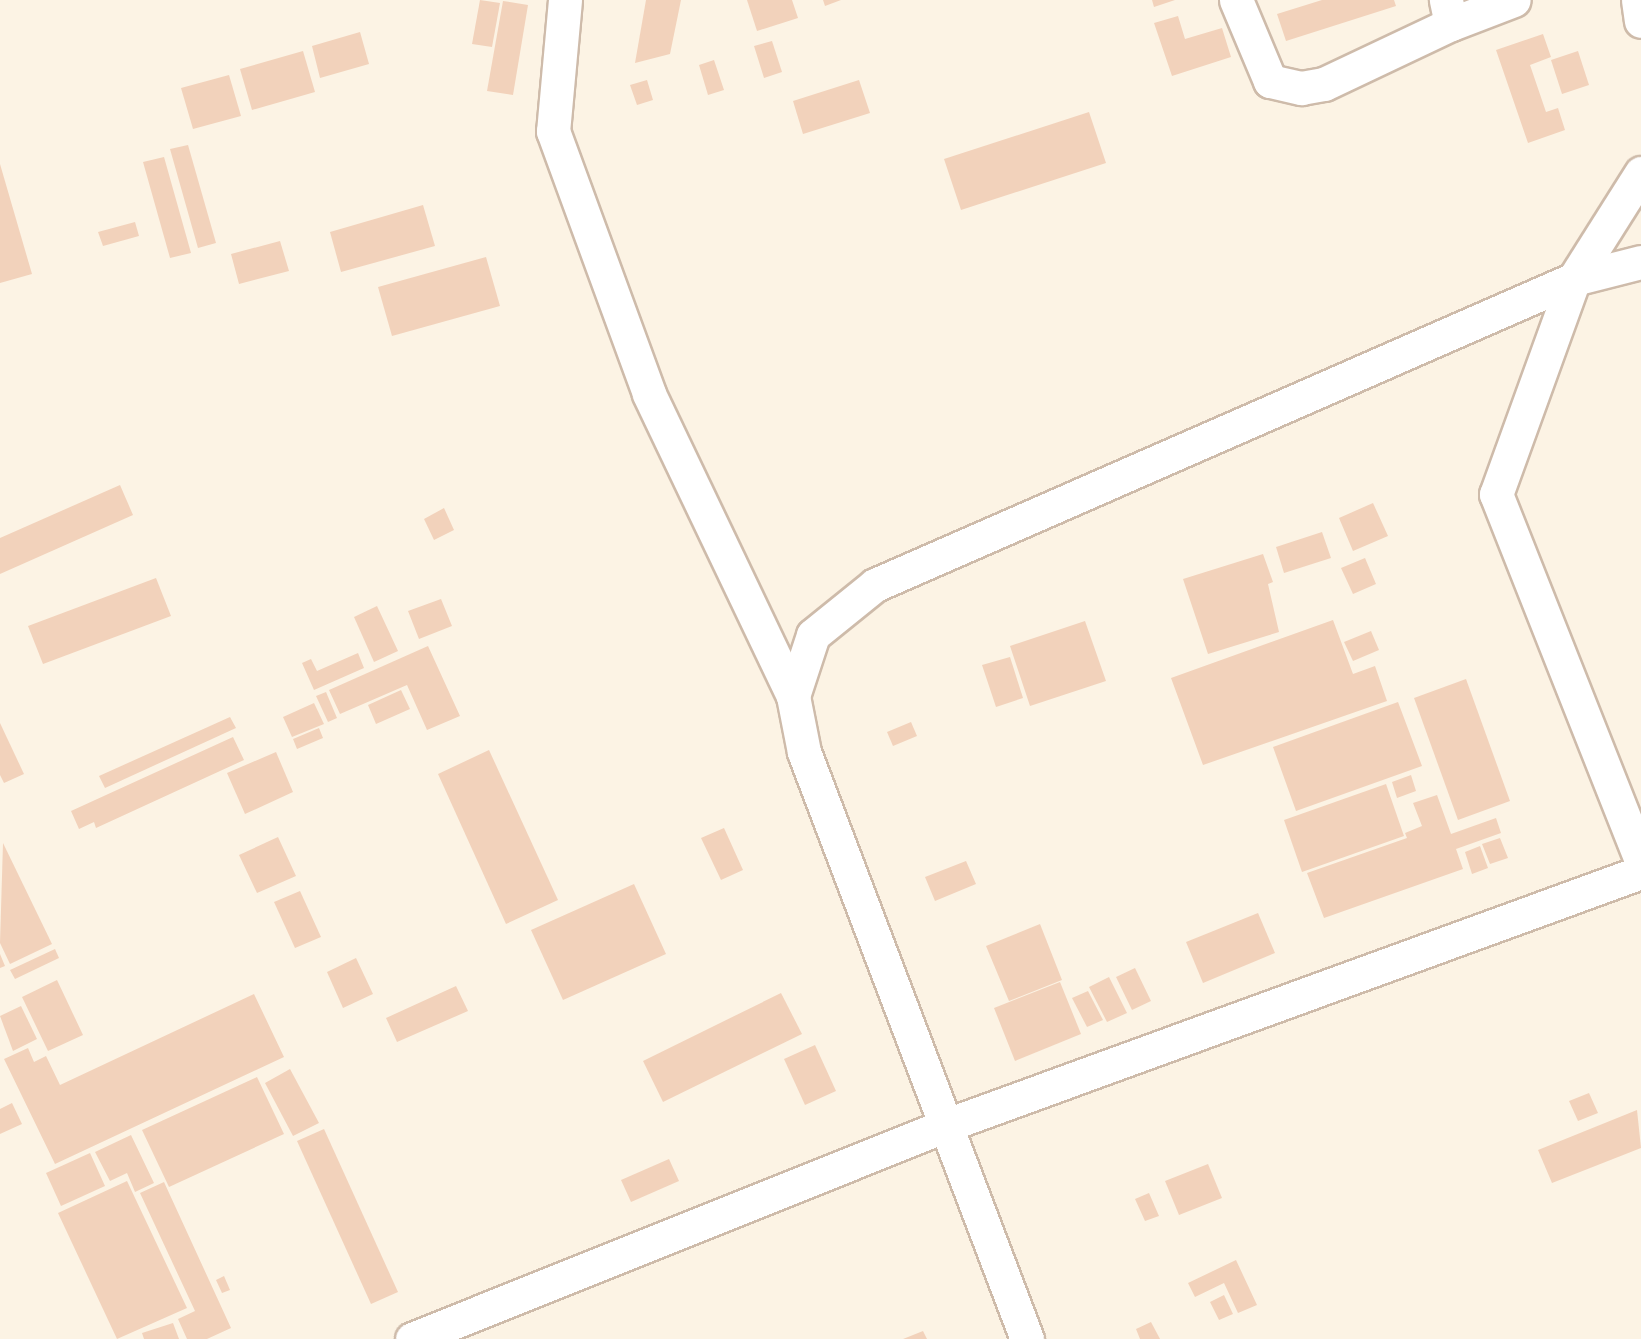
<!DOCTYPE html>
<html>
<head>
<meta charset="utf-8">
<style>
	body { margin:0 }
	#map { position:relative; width:1641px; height:1339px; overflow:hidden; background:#fcf3e4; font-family:"PT Sans",sans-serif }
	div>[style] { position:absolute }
	.building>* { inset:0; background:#f2d2bb }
	.roads { filter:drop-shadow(2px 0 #cebbaa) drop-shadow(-2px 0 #cebbaa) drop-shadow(0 2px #cebbaa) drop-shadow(0 -2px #cebbaa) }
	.street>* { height:33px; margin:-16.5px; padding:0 16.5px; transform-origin:16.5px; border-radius:16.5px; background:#fff }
	.secondary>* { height:33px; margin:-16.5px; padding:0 16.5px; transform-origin:16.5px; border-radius:16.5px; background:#fff }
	span { translate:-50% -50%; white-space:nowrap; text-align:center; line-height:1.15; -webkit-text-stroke:5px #fff7ea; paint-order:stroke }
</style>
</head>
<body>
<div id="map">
	<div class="building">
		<div style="clip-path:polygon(480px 0,500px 3px,492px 47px,472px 44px)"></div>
		<div style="clip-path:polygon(646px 0,681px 0,670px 54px,635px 63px)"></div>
		<div style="clip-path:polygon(747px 0,792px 0,798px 18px,757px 31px)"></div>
		<div style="clip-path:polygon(823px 0,841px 0,825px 6px)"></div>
		<div style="clip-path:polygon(1152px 0,1175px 0,1154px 7px)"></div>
		<div style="clip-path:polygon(1322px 0,1394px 0,1396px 6px,1286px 41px,1277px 14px)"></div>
		<div style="clip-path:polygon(503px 1px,528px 5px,513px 95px,487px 91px)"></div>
		<div style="clip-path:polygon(1178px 16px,1185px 39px,1222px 28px,1231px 57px,1172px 76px,1154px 23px)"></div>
		<div style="clip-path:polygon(360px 32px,369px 64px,320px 78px,312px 46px)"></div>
		<div style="clip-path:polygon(1543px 34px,1551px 57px,1530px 65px,1546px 112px,1558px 108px,1565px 130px,1528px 143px,1496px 50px)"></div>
		<div style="clip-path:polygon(772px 41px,782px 72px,764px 78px,754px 46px)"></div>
		<div style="clip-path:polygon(303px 51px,315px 92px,252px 110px,240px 69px)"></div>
		<div style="clip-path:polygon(1578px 51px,1589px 85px,1562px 94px,1551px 60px)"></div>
		<div style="clip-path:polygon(714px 60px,724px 90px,708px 95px,699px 65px)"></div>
		<div style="clip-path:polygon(229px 75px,241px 116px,193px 129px,181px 88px)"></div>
		<div style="clip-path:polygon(647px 80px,653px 100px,637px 105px,630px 85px)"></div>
		<div style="clip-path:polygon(859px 80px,870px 113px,803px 134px,793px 101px)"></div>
		<div style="clip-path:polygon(1089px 112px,1106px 163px,961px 210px,944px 159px)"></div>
		<div style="clip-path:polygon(188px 145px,216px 243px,198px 248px,170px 149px)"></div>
		<div style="clip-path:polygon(164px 157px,191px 253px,170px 258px,143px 162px)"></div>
		<div style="clip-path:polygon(0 164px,32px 274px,0 283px)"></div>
		<div style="clip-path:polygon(423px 205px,435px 246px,341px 272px,330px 232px)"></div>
		<div style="clip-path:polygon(135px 222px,139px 236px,103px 246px,98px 232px)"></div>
		<div style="clip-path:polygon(280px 241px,289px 271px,239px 284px,231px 254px)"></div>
		<div style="clip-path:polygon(486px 257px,500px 306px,392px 336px,378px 287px)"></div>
		<div style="clip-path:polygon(120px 485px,133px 515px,0 574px,0 538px)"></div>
		<div style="clip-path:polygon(1373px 503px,1388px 536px,1353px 551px,1339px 518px)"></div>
		<div style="clip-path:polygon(444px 508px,454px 530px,434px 540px,424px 519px)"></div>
		<div style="clip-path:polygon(1322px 532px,1331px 558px,1284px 573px,1276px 547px)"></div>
		<div style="clip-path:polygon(1263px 554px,1273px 582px,1268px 584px,1279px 632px,1208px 654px,1183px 579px)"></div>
		<div style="clip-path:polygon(1365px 558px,1376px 584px,1353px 594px,1341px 568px)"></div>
		<div style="clip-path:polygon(156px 578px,171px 616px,43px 664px,28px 626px)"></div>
		<div style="clip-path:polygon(441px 599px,452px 626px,419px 639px,408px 611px)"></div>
		<div style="clip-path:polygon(377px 606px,398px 651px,374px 662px,354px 617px)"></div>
		<div style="clip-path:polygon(1333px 620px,1353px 674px,1375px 666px,1387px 701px,1203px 765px,1171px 678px)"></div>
		<div style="clip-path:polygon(1085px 621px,1106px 681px,1030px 706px,1010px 646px)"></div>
		<div style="clip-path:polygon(1371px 631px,1379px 650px,1353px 661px,1344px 642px)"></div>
		<div style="clip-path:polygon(428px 646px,460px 716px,427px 730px,407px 685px,340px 714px,329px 690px)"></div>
		<div style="clip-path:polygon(358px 653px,364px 668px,314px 690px,302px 663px,311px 659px,317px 671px)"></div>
		<div style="clip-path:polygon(1010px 657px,1023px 698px,996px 707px,982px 665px)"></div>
		<div style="clip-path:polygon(1466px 679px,1510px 801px,1458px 820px,1414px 698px)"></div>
		<div style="clip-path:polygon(401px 690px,410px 709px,376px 724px,368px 705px)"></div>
		<div style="clip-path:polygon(326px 692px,337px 718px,328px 722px,316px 696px)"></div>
		<div style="clip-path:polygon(1398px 702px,1422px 766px,1296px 811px,1273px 747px)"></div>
		<div style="clip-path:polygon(314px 703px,324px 724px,292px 737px,283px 717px)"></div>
		<div style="clip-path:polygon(230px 717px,236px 728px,105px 788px,99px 776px)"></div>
		<div style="clip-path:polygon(911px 722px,917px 736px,893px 746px,887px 732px)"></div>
		<div style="clip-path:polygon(0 723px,24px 774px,4px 783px,0 775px)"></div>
		<div style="clip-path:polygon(319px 728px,323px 738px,297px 749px,293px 739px)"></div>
		<div style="clip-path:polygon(233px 737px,244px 760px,96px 828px,94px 822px,79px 829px,71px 811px)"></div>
		<div style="clip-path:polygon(489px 750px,558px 900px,506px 924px,438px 774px)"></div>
		<div style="clip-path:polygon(276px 752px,293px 792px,245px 814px,227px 773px)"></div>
		<div style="clip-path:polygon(1411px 775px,1416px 791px,1397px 798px,1392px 782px)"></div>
		<div style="clip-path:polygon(1386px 784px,1404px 836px,1302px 872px,1284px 820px)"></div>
		<div style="clip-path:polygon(1437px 795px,1451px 834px,1496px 818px,1501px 833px,1456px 849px,1463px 869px,1324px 918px,1307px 873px,1407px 838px,1405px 833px,1422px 826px,1413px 803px)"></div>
		<div style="clip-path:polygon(724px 828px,743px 870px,721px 880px,701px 838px)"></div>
		<div style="clip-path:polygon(278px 837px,296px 876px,257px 893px,239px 855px)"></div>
		<div style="clip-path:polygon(1500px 838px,1508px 858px,1490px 864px,1482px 844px)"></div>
		<div style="clip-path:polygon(3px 843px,52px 944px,10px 964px,0 943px)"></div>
		<div style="clip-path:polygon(1480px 846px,1488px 868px,1472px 874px,1465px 852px)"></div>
		<div style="clip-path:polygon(966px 861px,976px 884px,935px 901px,925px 877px)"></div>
		<div style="clip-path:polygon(634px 884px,666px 954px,563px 1000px,531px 930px)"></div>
		<div style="clip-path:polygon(300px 891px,321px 937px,295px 948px,274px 902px)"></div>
		<div style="clip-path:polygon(1258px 913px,1275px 953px,1203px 983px,1186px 942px)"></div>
		<div style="clip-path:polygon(1040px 924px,1062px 980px,1009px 1001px,986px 946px)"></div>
		<div style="clip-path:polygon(55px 949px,59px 958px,15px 979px,10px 970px)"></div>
		<div style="clip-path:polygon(0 954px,5px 966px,0 968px)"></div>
		<div style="clip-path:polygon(356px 958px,373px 994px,343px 1008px,327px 972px)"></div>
		<div style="clip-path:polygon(1135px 968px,1151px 1001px,1132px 1010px,1116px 977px)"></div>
		<div style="clip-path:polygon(1109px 977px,1127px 1013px,1107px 1022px,1089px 987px)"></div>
		<div style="clip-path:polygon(57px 980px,83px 1035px,48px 1051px,22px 997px)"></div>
		<div style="clip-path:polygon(1060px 982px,1081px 1034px,1015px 1061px,994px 1008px)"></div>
		<div style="clip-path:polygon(456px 986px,468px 1011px,397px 1042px,386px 1018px)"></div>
		<div style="clip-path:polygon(1088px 991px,1103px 1020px,1087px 1027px,1072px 998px)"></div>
		<div style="clip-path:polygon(781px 993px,802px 1034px,663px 1102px,643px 1061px)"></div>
		<div style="clip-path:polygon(254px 994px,284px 1057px,55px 1164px,4px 1059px,28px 1048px,34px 1062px,46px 1056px,60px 1085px)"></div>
		<div style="clip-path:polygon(21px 1006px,37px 1039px,13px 1051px,0 1016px)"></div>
		<div style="clip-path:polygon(815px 1045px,836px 1091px,805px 1105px,784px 1059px)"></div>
		<div style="clip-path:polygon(290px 1069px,319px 1123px,293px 1136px,265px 1083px)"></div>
		<div style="clip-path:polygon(257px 1077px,284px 1134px,169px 1187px,142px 1130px)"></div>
		<div style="clip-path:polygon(1589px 1093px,1598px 1113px,1578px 1121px,1569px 1101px)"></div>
		<div style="clip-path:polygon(12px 1103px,22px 1124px,0 1134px,0 1109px)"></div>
		<div style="clip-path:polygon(1637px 1110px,1641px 1148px,1552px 1183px,1538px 1150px)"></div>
		<div style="clip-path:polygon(324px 1129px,398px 1292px,371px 1304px,297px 1141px)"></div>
		<div style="clip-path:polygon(131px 1135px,154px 1183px,135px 1192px,127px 1173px,110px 1181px,95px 1152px)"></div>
		<div style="clip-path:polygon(90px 1153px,105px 1186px,61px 1206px,46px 1173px)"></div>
		<div style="clip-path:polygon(669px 1159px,679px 1181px,631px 1202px,621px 1180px)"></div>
		<div style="clip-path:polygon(1208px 1164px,1222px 1198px,1179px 1215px,1165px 1181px)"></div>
		<div style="clip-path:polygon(127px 1181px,187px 1308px,117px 1339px,58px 1213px)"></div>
		<div style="clip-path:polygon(164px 1182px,231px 1328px,207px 1339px,187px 1339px,178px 1319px,195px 1311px,140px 1193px)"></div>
		<div style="clip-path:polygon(1149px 1193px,1159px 1216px,1145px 1221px,1135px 1199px)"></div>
		<div style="clip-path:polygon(1236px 1260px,1257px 1305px,1238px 1313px,1224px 1283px,1195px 1297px,1188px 1283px)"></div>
		<div style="clip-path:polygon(224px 1276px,230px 1290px,222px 1293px,216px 1280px)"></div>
		<div style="clip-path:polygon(1224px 1295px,1233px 1314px,1219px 1320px,1210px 1302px)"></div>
		<div style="clip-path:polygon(1151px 1322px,1160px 1339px,1140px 1339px,1136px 1329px)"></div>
		<div style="clip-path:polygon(173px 1323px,179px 1339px,144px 1339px,142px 1333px)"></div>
		<div style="clip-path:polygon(923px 1331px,927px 1339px,903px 1339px)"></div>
	</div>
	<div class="roads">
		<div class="street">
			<div style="left:565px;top:0;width:132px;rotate:95.2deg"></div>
			<div style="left:553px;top:131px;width:280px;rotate:69.9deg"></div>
			<div style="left:649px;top:394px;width:335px;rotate:64.5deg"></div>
			<div style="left:1236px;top:0;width:88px;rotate:67.2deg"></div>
			<div style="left:1270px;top:81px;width:32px;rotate:13deg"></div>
			<div style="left:1301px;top:88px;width:23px;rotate:-10deg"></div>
			<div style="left:1324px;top:84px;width:140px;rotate:-25.3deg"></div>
			<div style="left:1451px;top:24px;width:25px;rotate:-102deg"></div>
			<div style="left:1638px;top:0;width:21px;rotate:82deg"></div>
			<div style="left:1451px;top:24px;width:67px;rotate:-20.9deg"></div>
			<div style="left:1641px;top:173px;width:125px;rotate:122.3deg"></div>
			<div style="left:1574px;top:279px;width:229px;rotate:109.9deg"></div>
			<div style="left:1496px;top:494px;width:395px;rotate:68.4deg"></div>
			<div style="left:1574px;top:279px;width:69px;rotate:-14.2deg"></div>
			<div style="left:412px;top:1339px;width:573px;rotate:-21.82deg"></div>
			<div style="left:944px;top:1126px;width:742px;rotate:-20.02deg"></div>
		</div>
		<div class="secondary">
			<div style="left:1027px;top:1339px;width:628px;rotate:-110.8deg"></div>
			<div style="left:804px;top:752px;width:57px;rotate:-101.1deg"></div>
			<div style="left:793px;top:696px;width:64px;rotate:-71.8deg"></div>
			<div style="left:813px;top:635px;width:80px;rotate:-38.9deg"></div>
			<div style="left:875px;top:585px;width:763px;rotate:-23.64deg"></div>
		</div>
	</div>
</div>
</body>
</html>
